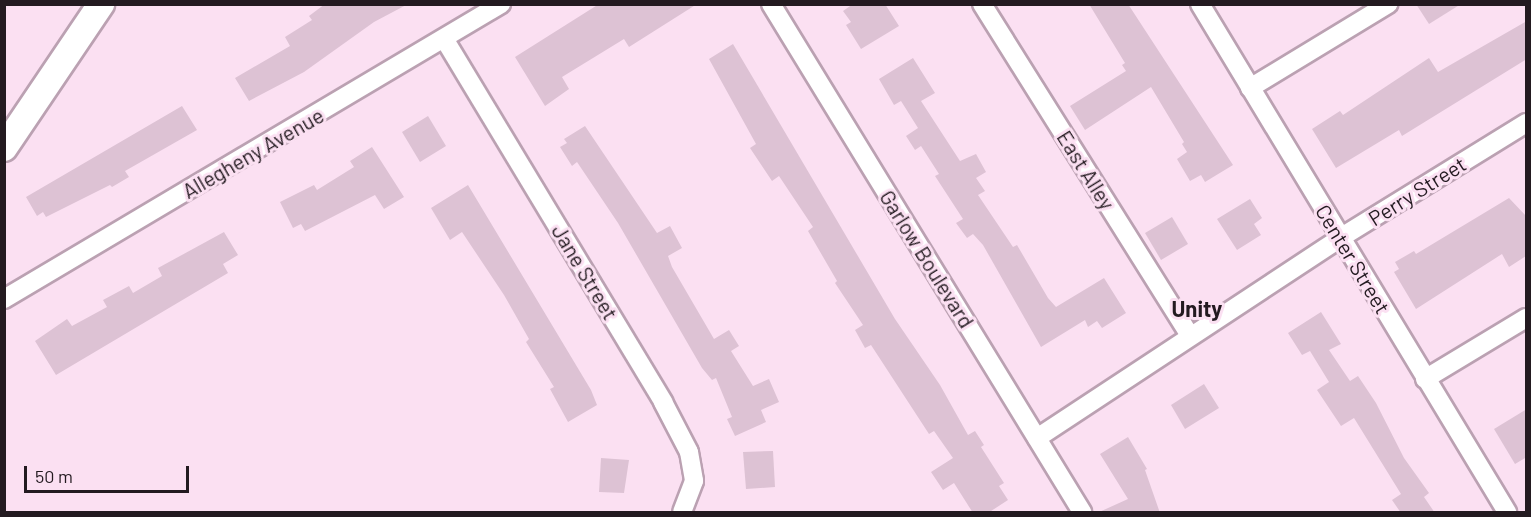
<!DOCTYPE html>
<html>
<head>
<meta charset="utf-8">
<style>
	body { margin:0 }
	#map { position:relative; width:1531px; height:517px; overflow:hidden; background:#fbe0f2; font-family:Barlow,sans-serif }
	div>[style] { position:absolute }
	.building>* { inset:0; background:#ddc2d4 }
	.roads { filter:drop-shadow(2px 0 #bba1b2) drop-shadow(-2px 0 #bba1b2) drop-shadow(0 2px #bba1b2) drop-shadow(0 -2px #bba1b2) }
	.street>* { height:18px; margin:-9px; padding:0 9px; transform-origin:9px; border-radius:9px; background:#fff }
	.secondary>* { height:26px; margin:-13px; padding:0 13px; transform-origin:13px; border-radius:13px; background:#fff }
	span { translate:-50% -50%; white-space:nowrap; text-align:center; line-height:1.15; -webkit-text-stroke:6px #fbe0f2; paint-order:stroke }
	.street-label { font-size:21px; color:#231a20 }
	.neighbourhood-label { font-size:22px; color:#231a20; font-weight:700 }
	.frame { position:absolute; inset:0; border:6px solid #231a20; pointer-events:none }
	.scale { position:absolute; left:24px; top:466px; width:165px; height:27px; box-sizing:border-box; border:3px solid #231a20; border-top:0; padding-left:8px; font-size:18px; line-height:21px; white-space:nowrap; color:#231a20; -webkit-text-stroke:4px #fbe0f2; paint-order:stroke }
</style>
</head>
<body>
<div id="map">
	<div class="building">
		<div style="clip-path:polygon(325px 4px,408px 4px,374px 22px,304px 72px,249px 101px,235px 78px,290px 46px,285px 37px,312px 20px,309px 16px)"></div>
		<div style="clip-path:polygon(599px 4px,697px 4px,629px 47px,624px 39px,562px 77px,569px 89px,545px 106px,515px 57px)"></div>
		<div style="clip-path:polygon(853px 4px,885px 4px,899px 26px,861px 49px,846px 25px,851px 22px,843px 11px)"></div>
		<div style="clip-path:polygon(1089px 4px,1128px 4px,1233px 165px,1205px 182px,1201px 175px,1190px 181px,1177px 159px,1187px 152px,1182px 144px,1184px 142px,1151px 87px,1085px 130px,1070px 106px,1126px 71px,1122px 65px,1125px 63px)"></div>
		<div style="clip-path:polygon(1416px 4px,1461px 4px,1429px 24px)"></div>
		<div style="clip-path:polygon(1527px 21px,1527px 59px,1402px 136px,1399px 130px,1336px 168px,1312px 129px,1340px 111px,1343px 115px,1429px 58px,1438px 72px)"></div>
		<div style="clip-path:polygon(733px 44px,895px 319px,940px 385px,968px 435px,975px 431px,984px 445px,981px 447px,1004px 483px,999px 486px,1008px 500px,988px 513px,973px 513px,954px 483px,943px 490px,931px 472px,953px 458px,934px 431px,929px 434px,871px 345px,865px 348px,855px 330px,863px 325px,835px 283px,837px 281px,808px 231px,813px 227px,779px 176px,772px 181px,750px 148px,756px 144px,709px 59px)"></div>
		<div style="clip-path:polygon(913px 58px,935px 93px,921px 101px,960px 161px,976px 154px,986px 172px,976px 178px,985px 191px,978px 195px,1013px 247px,1017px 245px,1048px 298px,1056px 307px,1104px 278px,1126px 313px,1102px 328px,1097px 321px,1088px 327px,1085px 320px,1041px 347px,983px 245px,973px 234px,967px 238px,956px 223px,963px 219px,935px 176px,939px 174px,921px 146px,915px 150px,906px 136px,918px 128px,901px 101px,894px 105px,879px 79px)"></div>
		<div style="clip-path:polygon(182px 106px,197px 130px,125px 171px,129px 177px,112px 187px,110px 185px,46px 217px,43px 212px,37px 216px,26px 197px)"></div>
		<div style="clip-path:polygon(428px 116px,446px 146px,420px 162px,402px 132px)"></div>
		<div style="clip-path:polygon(585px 126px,657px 233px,670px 226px,682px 248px,668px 256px,672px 267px,714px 339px,729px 330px,739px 346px,731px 351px,753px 386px,769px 379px,779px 402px,761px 410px,766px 422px,735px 436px,727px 419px,732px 417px,716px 378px,712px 380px,702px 368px,618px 223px,577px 162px,572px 166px,560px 147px,567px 143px,564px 139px)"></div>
		<div style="clip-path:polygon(372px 147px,404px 197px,384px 209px,375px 195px,305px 231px,301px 224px,293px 228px,280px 202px,314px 185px,317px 190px,354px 167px,350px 161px)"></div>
		<div style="clip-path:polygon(468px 185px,591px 390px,597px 405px,568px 422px,550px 389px,554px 387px,526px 342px,529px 339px,504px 295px,462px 232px,450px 240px,431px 208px)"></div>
		<div style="clip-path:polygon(1509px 198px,1527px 217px,1526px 256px,1509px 267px,1502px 254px,1416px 309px,1394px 272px,1399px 269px,1395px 262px,1414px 251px,1416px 254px)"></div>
		<div style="clip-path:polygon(1250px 199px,1262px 218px,1254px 224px,1261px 235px,1237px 250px,1217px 219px)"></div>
		<div style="clip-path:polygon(1172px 217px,1188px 244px,1161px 260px,1145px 233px)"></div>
		<div style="clip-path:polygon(224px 232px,238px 255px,223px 264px,228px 273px,56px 375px,35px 341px,67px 319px,72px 326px,107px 307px,103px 300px,129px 286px,133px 293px,162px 276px,158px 268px)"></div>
		<div style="clip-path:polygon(1321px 312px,1341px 344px,1329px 350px,1350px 381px,1358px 376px,1376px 403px,1404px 458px,1429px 493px,1424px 497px,1435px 513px,1401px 513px,1392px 500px,1401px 494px,1354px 418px,1341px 426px,1317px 390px,1329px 382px,1310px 351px,1302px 355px,1288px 333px)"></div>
		<div style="clip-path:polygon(1204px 384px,1219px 408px,1185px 429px,1171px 405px)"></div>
		<div style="clip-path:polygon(1527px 409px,1527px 457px,1515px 464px,1494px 429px)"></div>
		<div style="clip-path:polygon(1128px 437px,1147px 469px,1145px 470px,1160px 513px,1097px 513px,1128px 499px,1100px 454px)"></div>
		<div style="clip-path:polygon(773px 451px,775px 487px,746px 489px,743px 452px)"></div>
		<div style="clip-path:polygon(601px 458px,629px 460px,624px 493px,599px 492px)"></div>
	</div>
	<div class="roads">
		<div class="street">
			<div style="left:771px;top:4px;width:596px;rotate:58.52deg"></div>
			<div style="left:982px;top:4px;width:391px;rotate:57.9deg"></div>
			<div style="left:1200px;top:4px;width:594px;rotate:58.85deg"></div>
			<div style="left:445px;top:40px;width:423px;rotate:58.9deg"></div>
			<div style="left:663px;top:402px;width:56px;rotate:62.5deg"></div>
			<div style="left:689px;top:452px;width:29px;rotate:80deg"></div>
			<div style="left:694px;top:481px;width:33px;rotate:111deg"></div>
			<div style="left:1250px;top:88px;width:162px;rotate:-31.3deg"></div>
			<div style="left:4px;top:299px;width:578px;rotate:-30.69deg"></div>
			<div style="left:1425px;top:379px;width:118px;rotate:-31.1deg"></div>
			<div style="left:1037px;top:438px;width:363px;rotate:-33.4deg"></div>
			<div style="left:1340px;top:238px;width:219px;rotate:-31.7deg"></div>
		</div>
		<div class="secondary">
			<div style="left:4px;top:148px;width:174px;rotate:-56deg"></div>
		</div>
	</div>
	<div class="street-label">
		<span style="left:253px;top:153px;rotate:-30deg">Allegheny Avenue</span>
		<span style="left:1086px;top:170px;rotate:58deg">East Alley</span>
		<span style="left:1417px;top:191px;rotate:-32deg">Perry Street</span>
		<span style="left:927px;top:259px;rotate:58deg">Garlow Boulevard</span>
		<span style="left:1353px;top:259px;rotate:59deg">Center Street</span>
		<span style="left:585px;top:272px;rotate:59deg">Jane Street</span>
	</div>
	<div class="neighbourhood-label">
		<span style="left:1197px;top:309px">Unity</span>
	</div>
	<div class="frame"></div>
	<div class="scale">50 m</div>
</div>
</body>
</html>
